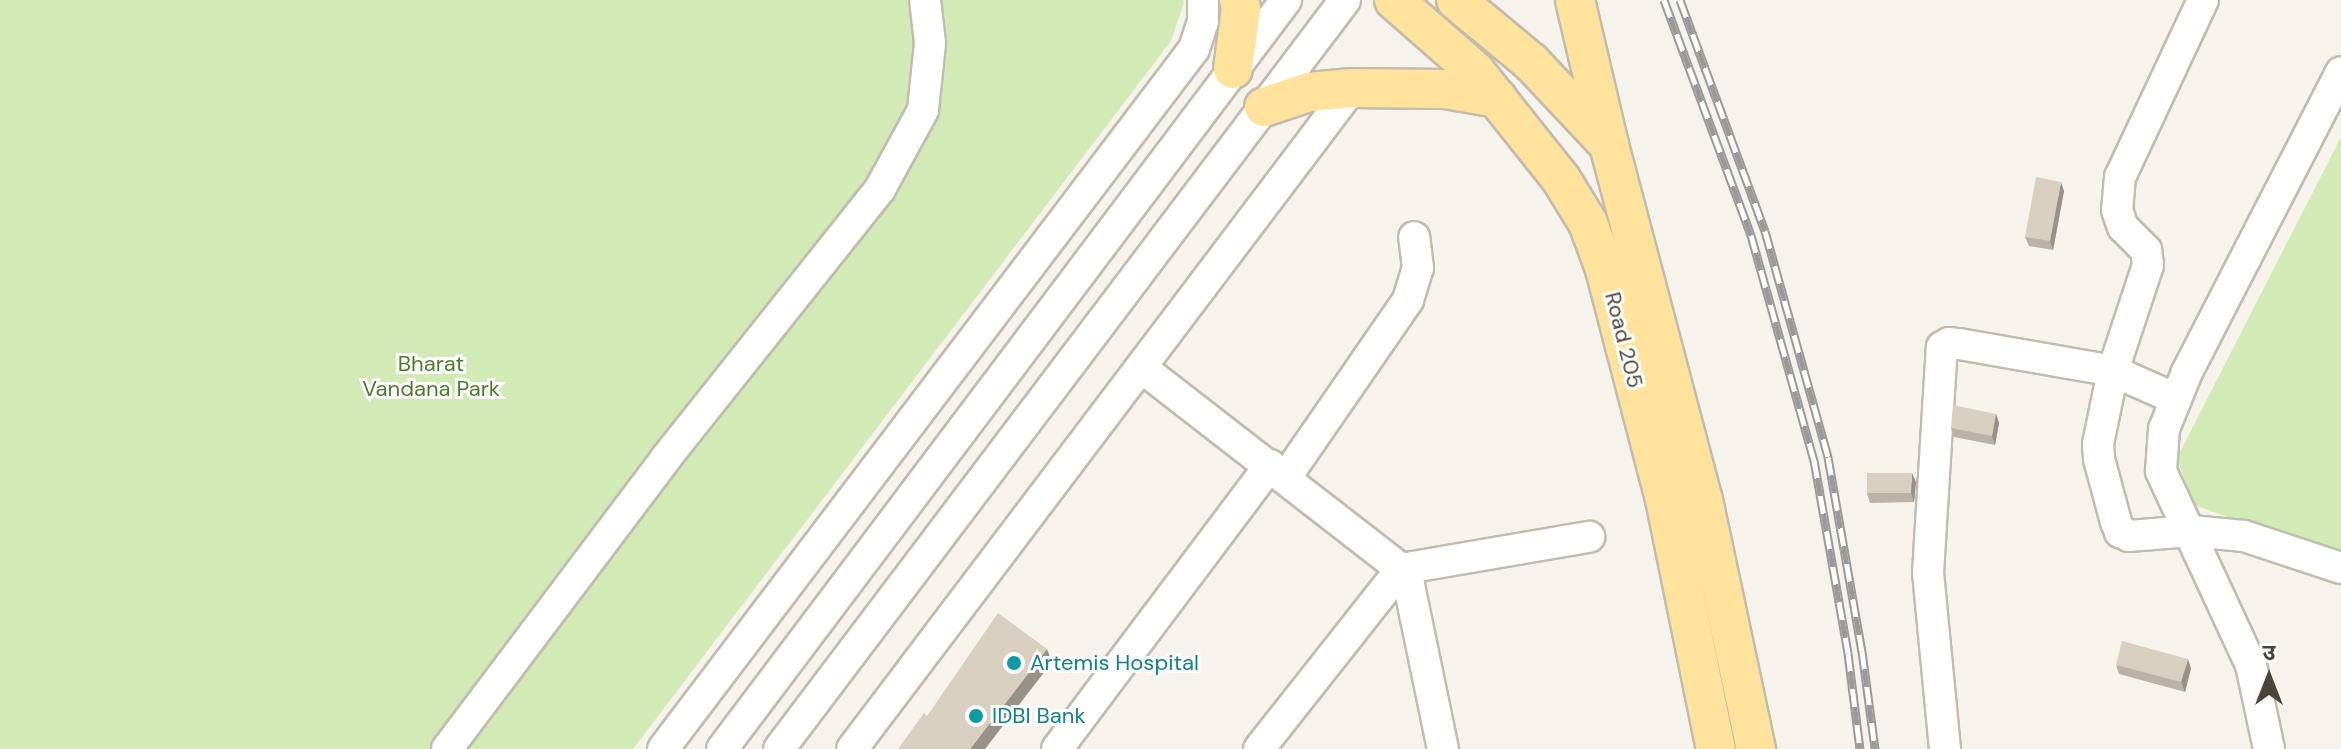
<!DOCTYPE html>
<html>
<head>
<meta charset="utf-8">
<style>
	body { margin:0 }
	#map { position:relative; width:2341px; height:749px; overflow:hidden; background:#f6f3ec; font-family:"DM Sans","Noto Sans Devanagari",sans-serif }
	div>[style] { position:absolute }
	.green>* { inset:0; background:#d2eab5 }
	.roads { filter:drop-shadow(2px 0 #c2bbae) drop-shadow(-2px 0 #c2bbae) drop-shadow(0 2px #c2bbae) drop-shadow(0 -2px #c2bbae) }
	.minor>* { height:30px; margin:-15px; padding:0 15px; transform-origin:15px; border-radius:15px; background:#fff }
	.major>* { height:38px; margin:-19px; padding:0 19px; transform-origin:19px; border-radius:19px; background:#ffe39c }
	.rail>* { height:9px; margin-top:-4.5px; transform-origin:0; background:repeating-linear-gradient(90deg,#fff 0 18px,#9a9a9a 0 36px); box-sizing:border-box; border-block:2px solid #9a9a9a }
	.wall>* { inset:0; background:#bab2a6 }
	.shaded-wall>* { inset:0; background:#979187 }
	.building>* { inset:0; background:#d8cfc1 }
	.dots>* { width:22px; height:22px; translate:-50% -50%; box-sizing:border-box; border:4px solid #fff; border-radius:50% }
	span { translate:-50% -50%; white-space:nowrap; text-align:center; line-height:1.15; -webkit-text-stroke:6px #fff; paint-order:stroke }
	.street-label { font-size:22px; color:#4b4439 }
	.park-label { font-size:22px; color:#4a7f2a }
	.culture-label { font-size:22px; color:#0d838f }
	.left { translate:0 -50%; text-align:left }
	.north { position:absolute; left:2229px; top:637px; width:80px; height:80px; -webkit-text-stroke:6px #fff; paint-order:stroke; rotate:0deg; font-size:22px; font-weight:700; line-height:32px; text-align:center; color:#4b4439 }
	.north::after { content:''; display:block; margin:auto; width:28px; height:36px; background:#4b4439; clip-path:polygon(50% 0,100% 100%,50% 72%,0 100%) }
</style>
</head>
<body>
<div id="map">
	<div class="green">
		<div style="clip-path:polygon(0 0,1183px 0,1184px 3px,1171px 41px,633px 749px,0 749px)"></div>
		<div style="clip-path:polygon(2341px 137px,2341px 558px,2194px 505px,2177px 458px)"></div>
	</div>
	<div class="roads">
		<div class="minor">
			<div style="left:2203px;top:0;width:195px;rotate:115.1deg"></div>
			<div style="left:2120px;top:177px;width:33px;rotate:95deg"></div>
			<div style="left:2117px;top:210px;width:18px;rotate:71deg"></div>
			<div style="left:2123px;top:227px;width:33px;rotate:45deg"></div>
			<div style="left:2146px;top:250px;width:15px;rotate:82deg"></div>
			<div style="left:2148px;top:265px;width:112px;rotate:108.3deg"></div>
			<div style="left:2113px;top:371px;width:75px;rotate:101.6deg"></div>
			<div style="left:2098px;top:444px;width:15px;rotate:86deg"></div>
			<div style="left:2099px;top:459px;width:65px;rotate:74.9deg"></div>
			<div style="left:2116px;top:522px;width:11px;rotate:68deg"></div>
			<div style="left:2120px;top:532px;width:10px;rotate:24deg"></div>
			<div style="left:2129px;top:536px;width:62px;rotate:-4.6deg"></div>
			<div style="left:2191px;top:531px;width:53px;rotate:5.4deg"></div>
			<div style="left:2244px;top:536px;width:102px;rotate:18.3deg"></div>
			<div style="left:1142px;top:368px;width:328px;rotate:37.8deg"></div>
			<div style="left:1401px;top:569px;width:18px;rotate:63deg"></div>
			<div style="left:1409px;top:585px;width:167px;rotate:78.3deg"></div>
			<div style="left:1286px;top:477px;width:215px;rotate:-55.4deg"></div>
			<div style="left:1408px;top:300px;width:34px;rotate:-73deg"></div>
			<div style="left:1418px;top:268px;width:31px;rotate:-97deg"></div>
			<div style="left:447px;top:749px;width:364px;rotate:-53deg"></div>
			<div style="left:666px;top:458px;width:344px;rotate:-51.5deg"></div>
			<div style="left:880px;top:189px;width:90px;rotate:-61.4deg"></div>
			<div style="left:923px;top:110px;width:67px;rotate:-84deg"></div>
			<div style="left:930px;top:43px;width:43px;rotate:-96.6deg"></div>
			<div style="left:663px;top:749px;width:879px;rotate:-52.82deg"></div>
			<div style="left:1194px;top:49px;width:29px;rotate:-72deg"></div>
			<div style="left:1203px;top:21px;width:21px;rotate:-90deg"></div>
			<div style="left:722px;top:749px;width:938px;rotate:-53.02deg"></div>
			<div style="left:779px;top:749px;width:939px;rotate:-52.92deg"></div>
			<div style="left:852px;top:749px;width:829px;rotate:-52.9deg"></div>
			<div style="left:1057px;top:749px;width:355px;rotate:-53.1deg"></div>
			<div style="left:1259px;top:749px;width:229px;rotate:-51.7deg"></div>
			<div style="left:1401px;top:569px;width:191px;rotate:-9.7deg"></div>
			<div style="left:1945px;top:749px;width:177px;rotate:-95.5deg"></div>
			<div style="left:1928px;top:573px;width:226px;rotate:-86.5deg"></div>
			<div style="left:1942px;top:347px;width:8px;rotate:-30deg"></div>
			<div style="left:1949px;top:343px;width:10px;rotate:6deg"></div>
			<div style="left:1959px;top:344px;width:156px;rotate:9.9deg"></div>
			<div style="left:2113px;top:371px;width:69px;rotate:24deg"></div>
			<div style="left:2269px;top:749px;width:86px;rotate:-102.1deg"></div>
			<div style="left:2251px;top:665px;width:214px;rotate:-114.9deg"></div>
			<div style="left:2161px;top:471px;width:42px;rotate:-85.9deg"></div>
			<div style="left:2164px;top:429px;width:61px;rotate:-68deg"></div>
			<div style="left:2187px;top:372px;width:337px;rotate:-62.8deg"></div>
		</div>
		<div class="major">
			<div style="left:1394px;top:0;width:108px;rotate:41.2deg"></div>
			<div style="left:1475px;top:71px;width:138px;rotate:51.5deg"></div>
			<div style="left:1561px;top:179px;width:52px;rotate:58.5deg"></div>
			<div style="left:1588px;top:223px;width:49px;rotate:69.7deg"></div>
			<div style="left:1605px;top:269px;width:238px;rotate:75.4deg"></div>
			<div style="left:1665px;top:499px;width:255px;rotate:78.5deg"></div>
			<div style="left:1456px;top:0;width:97px;rotate:39.6deg"></div>
			<div style="left:1531px;top:62px;width:114px;rotate:46.8deg"></div>
			<div style="left:1609px;top:145px;width:367px;rotate:75.2deg"></div>
			<div style="left:1703px;top:500px;width:255px;rotate:78deg"></div>
			<div style="left:1575px;top:0;width:149px;rotate:76.8deg"></div>
			<div style="left:1233px;top:69px;width:61px;rotate:-82.4deg"></div>
			<div style="left:1241px;top:9px;width:9px;rotate:-103deg"></div>
			<div style="left:1264px;top:107px;width:47px;rotate:-18.4deg"></div>
			<div style="left:1309px;top:92px;width:43px;rotate:-5.3deg"></div>
			<div style="left:1352px;top:88px;width:93px;rotate:0.6deg"></div>
			<div style="left:1445px;top:89px;width:53px;rotate:9.8deg"></div>
		</div>
	</div>
	<div class="rail">
		<div style="left:1664px;top:0;width:251px;rotate:69.7deg"></div>
		<div style="left:1751px;top:235px;width:234px;rotate:74.4deg"></div>
		<div style="left:1814px;top:460px;width:196px;rotate:80deg"></div>
		<div style="left:1848px;top:653px;width:97px;rotate:82.9deg"></div>
		<div style="left:1680px;top:0;width:246px;rotate:69.8deg"></div>
		<div style="left:1765px;top:231px;width:235px;rotate:74.4deg"></div>
		<div style="left:1828px;top:457px;width:197px;rotate:80.1deg"></div>
		<div style="left:1862px;top:651px;width:99px;rotate:82.4deg"></div>
	</div>
	<div class="wall">
		<div style="clip-path:polygon(2064px 191px,2053px 250px,2029px 246px,2025px 237px)"></div>
		<div style="clip-path:polygon(1996px 414px,1999px 423px,1995px 445px,1954px 437px,1951px 428px)"></div>
		<div style="clip-path:polygon(1916px 482px,1914px 502px,1870px 503px,1867px 493px)"></div>
		<div style="clip-path:polygon(2116px 665px,2191px 668px,2185px 692px,2119px 674px)"></div>
	</div>
	<div class="shaded-wall">
		<div style="clip-path:polygon(2061px 182px,2064px 191px,2053px 250px,2050px 241px)"></div>
		<div style="clip-path:polygon(1996px 414px,1999px 423px,1995px 445px,1992px 436px)"></div>
		<div style="clip-path:polygon(1912px 473px,1916px 482px,1914px 502px,1911px 493px)"></div>
		<div style="clip-path:polygon(1047px 649px,1052px 662px,985px 749px,970px 749px)"></div>
		<div style="clip-path:polygon(2188px 659px,2191px 668px,2185px 692px,2181px 682px)"></div>
	</div>
	<div class="building">
		<div style="clip-path:polygon(2036px 177px,2061px 182px,2050px 241px,2025px 237px)"></div>
		<div style="clip-path:polygon(1953px 405px,1996px 414px,1992px 436px,1951px 428px)"></div>
		<div style="clip-path:polygon(1867px 473px,1912px 473px,1911px 493px,1867px 493px)"></div>
		<div style="clip-path:polygon(998px 613px,1047px 649px,970px 749px,898px 749px,924px 713px,927px 716px)"></div>
		<div style="clip-path:polygon(2122px 641px,2188px 659px,2181px 682px,2116px 665px)"></div>
	</div>
	<div class="dots">
		<div style="left:1014px;top:663px;background:#0f9aa8"></div>
		<div style="left:976px;top:716px;background:#0f9aa8"></div>
	</div>
	<div class="street-label">
		<span style="left:1624px;top:340px;rotate:76deg">Road 205</span>
	</div>
	<div class="park-label">
		<span style="left:431px;top:376px">Bharat<br>Vandana Park</span>
	</div>
	<div class="culture-label">
		<span class="left" style="left:1030px;top:663px">Artemis Hospital</span>
		<span class="left" style="left:992px;top:716px">IDBI Bank</span>
	</div>
	<div class="north">उ</div>
</div>
</body>
</html>
